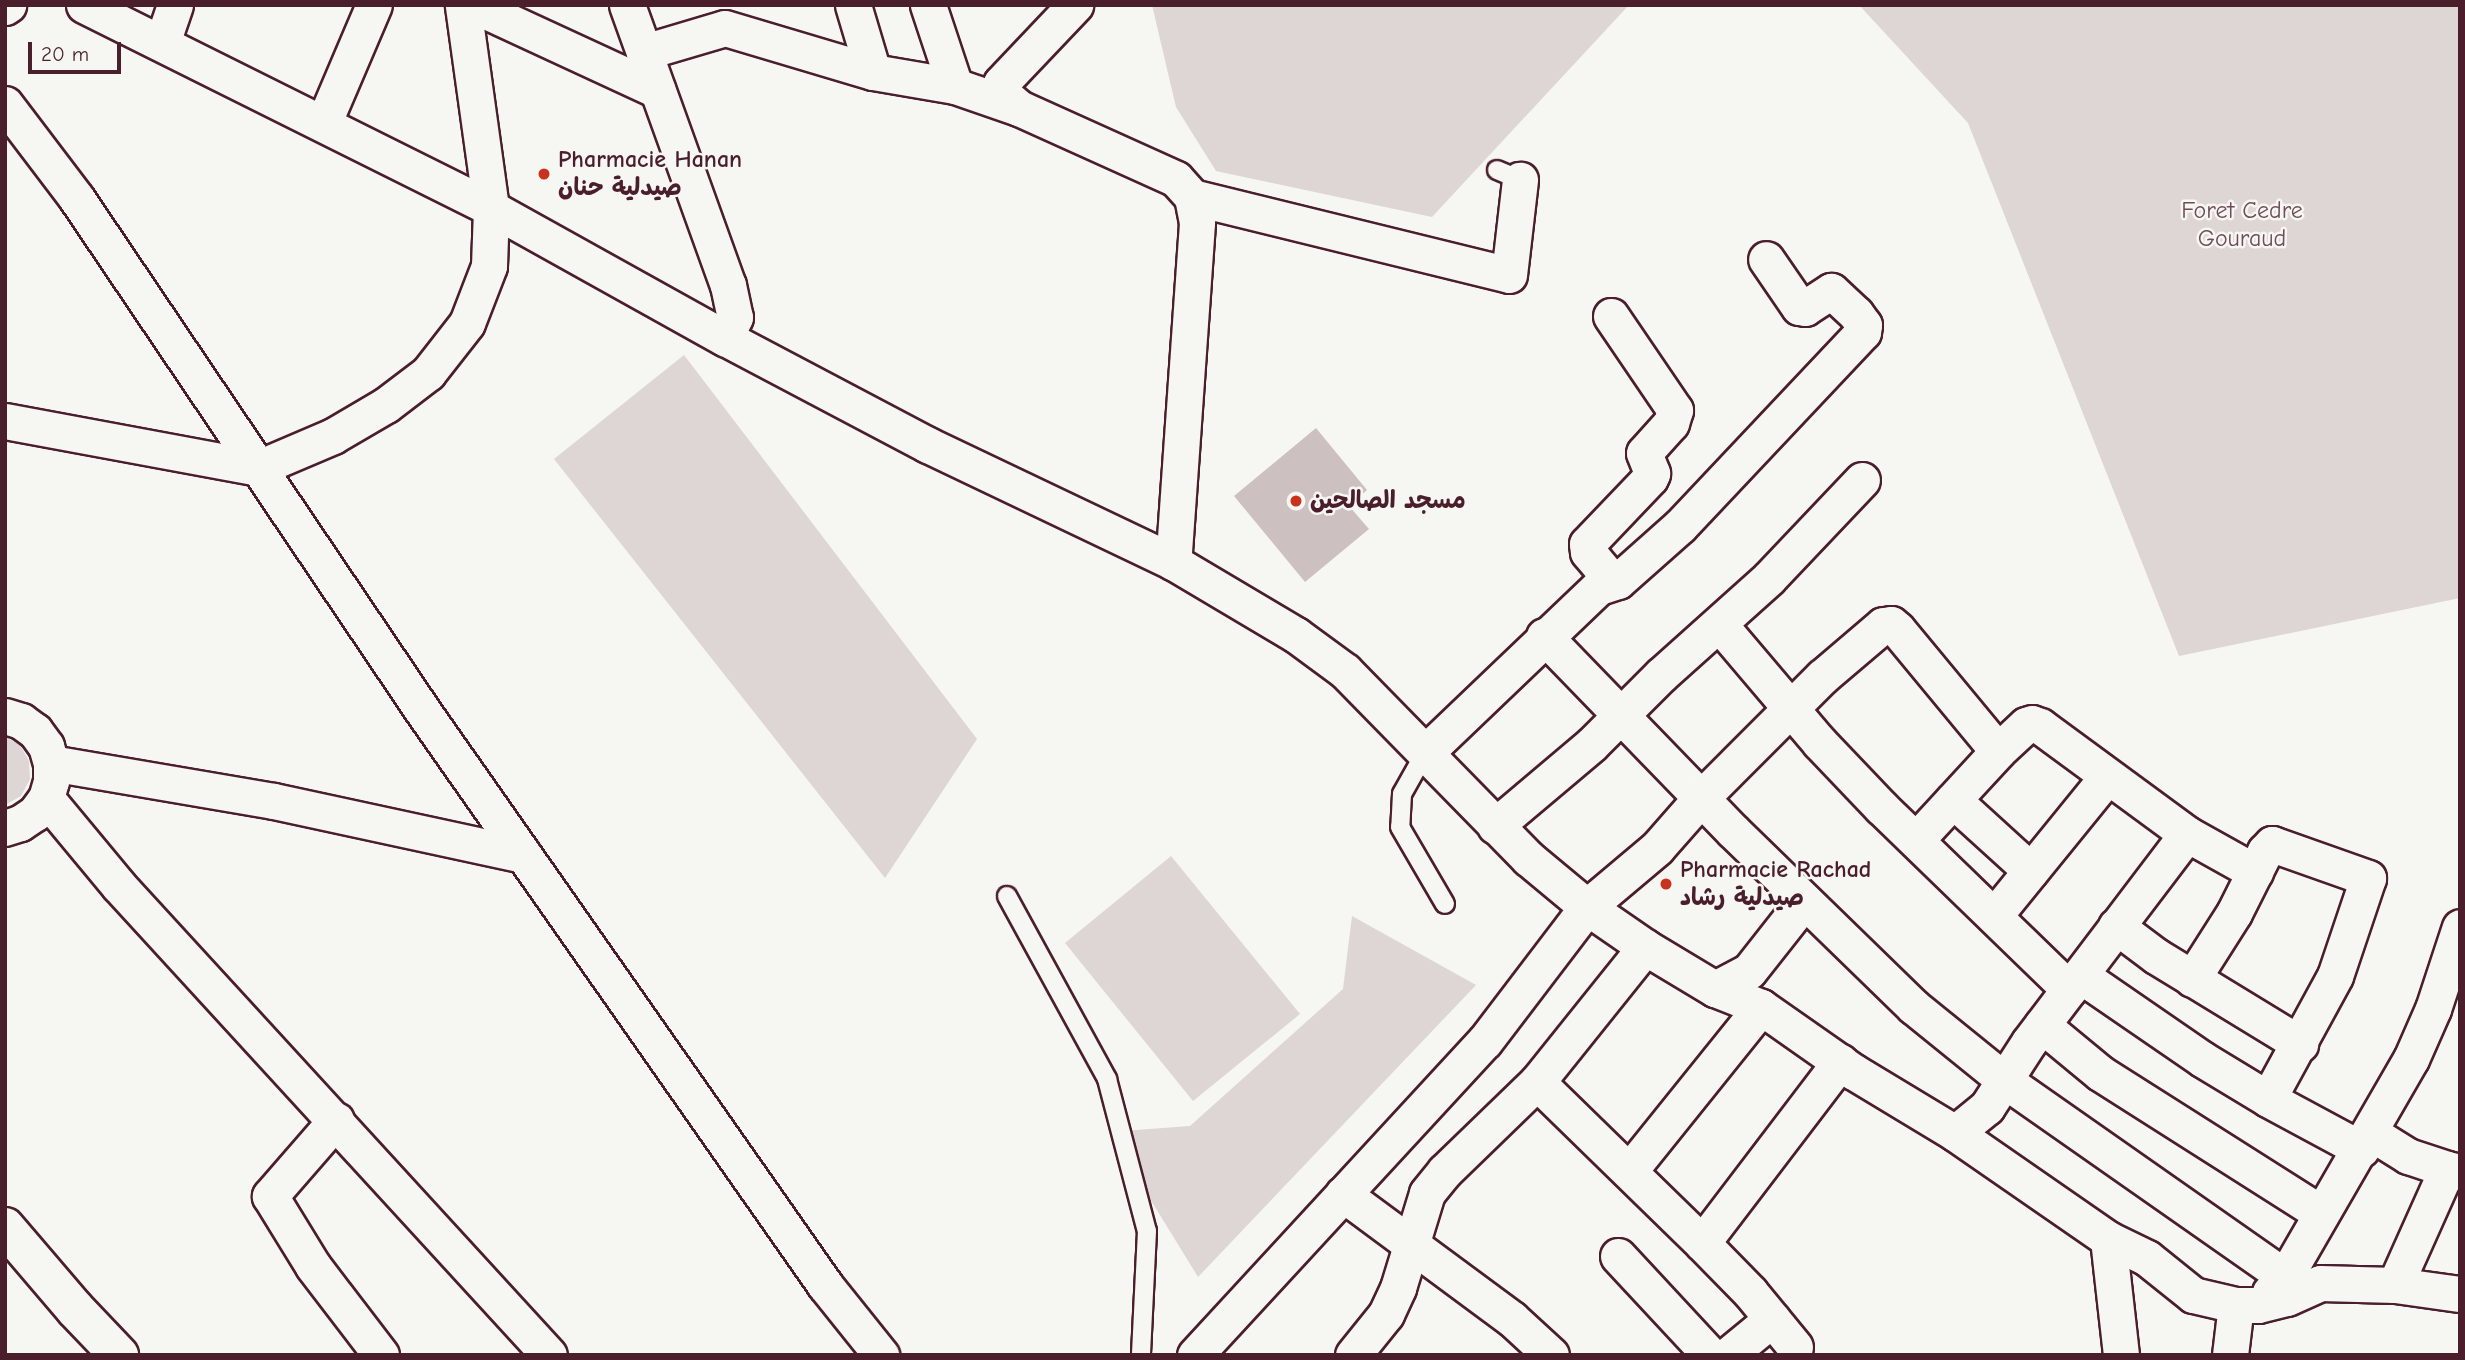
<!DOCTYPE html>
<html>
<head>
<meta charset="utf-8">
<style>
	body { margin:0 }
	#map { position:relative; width:2465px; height:1360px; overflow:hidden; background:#f6f6f2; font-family:"Comic Neue","Playpen Sans Arabic",sans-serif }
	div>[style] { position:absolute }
	.green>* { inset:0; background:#ddd6d5 }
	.building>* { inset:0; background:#ccc1c0 }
	.roads { filter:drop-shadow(2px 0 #4a1f2b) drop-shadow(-2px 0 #4a1f2b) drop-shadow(0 2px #4a1f2b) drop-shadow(0 -2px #4a1f2b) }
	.service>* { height:18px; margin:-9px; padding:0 9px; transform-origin:9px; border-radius:9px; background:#f6f6f2 }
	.minor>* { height:35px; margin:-17.5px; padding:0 17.5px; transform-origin:17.5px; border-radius:17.5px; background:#f6f6f2 }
	.primary>* { height:38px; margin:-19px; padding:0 19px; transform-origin:19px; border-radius:19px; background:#f6f6f2 }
	.dots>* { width:19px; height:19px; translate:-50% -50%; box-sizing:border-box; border:4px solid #f6f6f2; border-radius:50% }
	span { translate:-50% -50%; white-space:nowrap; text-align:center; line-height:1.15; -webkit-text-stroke:5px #f6f6f2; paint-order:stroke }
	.poi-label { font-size:24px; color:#4a1f2b; font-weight:700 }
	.left { translate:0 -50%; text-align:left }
	.park-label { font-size:24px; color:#6f4d56 }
	.frame { position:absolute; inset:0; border:7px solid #4a1f2b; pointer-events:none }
	.scale { position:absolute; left:28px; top:42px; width:93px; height:32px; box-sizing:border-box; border:4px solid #4a1f2b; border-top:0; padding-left:9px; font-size:21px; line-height:24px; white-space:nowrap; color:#4a1f2b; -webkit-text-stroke:5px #f6f6f2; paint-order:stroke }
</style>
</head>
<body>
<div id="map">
	<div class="green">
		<div style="clip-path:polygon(1152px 5px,1629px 5px,1432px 217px,1216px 171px,1176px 107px)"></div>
		<div style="clip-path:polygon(1859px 5px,2460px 5px,2460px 598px,2179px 656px,1968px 123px)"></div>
		<div style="clip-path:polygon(684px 355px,977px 739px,885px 878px,554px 459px)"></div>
		<div style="clip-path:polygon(5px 737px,20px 745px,29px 761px,30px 779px,21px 796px,5px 805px)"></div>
		<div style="clip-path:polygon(1171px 856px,1300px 1014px,1193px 1101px,1065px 943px)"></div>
		<div style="clip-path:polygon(1352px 916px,1476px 985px,1198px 1277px,1109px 1132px,1190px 1126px,1343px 989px)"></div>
	</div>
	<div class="building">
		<div style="clip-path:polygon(1316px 428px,1367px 490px,1349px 506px,1369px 529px,1305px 582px,1234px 496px)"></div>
	</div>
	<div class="roads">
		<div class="service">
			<div style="left:1497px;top:170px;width:25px;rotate:23deg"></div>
			<div style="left:1425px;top:753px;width:47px;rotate:119.3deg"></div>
			<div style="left:1402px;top:794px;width:33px;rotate:93deg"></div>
			<div style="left:1400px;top:827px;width:89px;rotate:59.7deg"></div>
			<div style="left:1007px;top:896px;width:209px;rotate:61.3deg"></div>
			<div style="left:1107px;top:1079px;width:157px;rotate:75.3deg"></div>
			<div style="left:1147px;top:1231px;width:124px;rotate:92.8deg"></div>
		</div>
		<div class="minor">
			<div style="left:84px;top:5px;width:455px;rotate:26.5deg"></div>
			<div style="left:491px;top:208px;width:268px;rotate:29.1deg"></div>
			<div style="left:725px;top:338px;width:229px;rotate:27.8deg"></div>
			<div style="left:928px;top:445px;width:272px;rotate:25.5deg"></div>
			<div style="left:1173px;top:562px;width:143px;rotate:30.7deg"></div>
			<div style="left:1296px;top:635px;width:61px;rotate:36.3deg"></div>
			<div style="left:1345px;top:671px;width:262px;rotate:45.6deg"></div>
			<div style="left:1528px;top:858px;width:77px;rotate:39.7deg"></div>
			<div style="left:1587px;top:907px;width:70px;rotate:34.6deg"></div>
			<div style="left:1645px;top:947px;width:82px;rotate:31deg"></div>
			<div style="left:1715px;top:989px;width:49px;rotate:21.4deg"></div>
			<div style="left:1761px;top:1007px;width:113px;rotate:35deg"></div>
			<div style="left:1854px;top:1072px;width:118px;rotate:31.1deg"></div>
			<div style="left:1955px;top:1133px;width:186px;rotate:34.7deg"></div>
			<div style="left:2108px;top:1239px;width:43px;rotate:26deg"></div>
			<div style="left:2147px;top:1258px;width:59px;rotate:38.8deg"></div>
			<div style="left:2193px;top:1295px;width:44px;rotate:13.1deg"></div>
			<div style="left:2236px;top:1305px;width:22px"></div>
			<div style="left:2258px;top:1305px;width:30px;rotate:-14deg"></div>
			<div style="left:2287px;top:1298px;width:36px;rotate:-24deg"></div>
			<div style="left:2320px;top:1283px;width:75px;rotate:1.5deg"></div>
			<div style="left:2395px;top:1285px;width:66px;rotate:7.9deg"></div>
			<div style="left:473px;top:5px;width:203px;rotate:24.8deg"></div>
			<div style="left:627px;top:5px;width:298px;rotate:70.2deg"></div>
			<div style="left:728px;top:285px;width:33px;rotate:78deg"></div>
			<div style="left:735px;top:317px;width:23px;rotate:115deg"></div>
			<div style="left:853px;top:5px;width:70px;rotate:73.4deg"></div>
			<div style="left:928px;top:5px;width:85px;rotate:71.6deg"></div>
			<div style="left:5px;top:7px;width:4px;rotate:-34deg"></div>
			<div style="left:162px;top:43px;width:40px;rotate:-71.1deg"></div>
			<div style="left:644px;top:52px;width:84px;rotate:-16.5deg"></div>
			<div style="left:725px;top:28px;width:154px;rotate:16.6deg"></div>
			<div style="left:873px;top:72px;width:83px;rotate:9.7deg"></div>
			<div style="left:955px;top:86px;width:68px;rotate:19deg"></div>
			<div style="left:1019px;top:108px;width:172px;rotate:24.3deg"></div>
			<div style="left:1176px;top:179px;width:24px;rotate:48deg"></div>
			<div style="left:1192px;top:197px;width:26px;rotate:79deg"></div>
			<div style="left:1197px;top:223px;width:340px;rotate:94deg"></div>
			<div style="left:5px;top:104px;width:119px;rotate:52.8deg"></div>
			<div style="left:77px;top:199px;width:617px;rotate:55.97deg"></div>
			<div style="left:422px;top:710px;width:702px;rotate:54.97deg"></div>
			<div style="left:825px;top:1285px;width:90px;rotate:51.3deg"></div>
			<div style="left:1019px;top:108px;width:21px;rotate:-139deg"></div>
			<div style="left:1003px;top:94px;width:11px;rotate:-100deg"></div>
			<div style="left:1001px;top:83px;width:108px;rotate:-46.5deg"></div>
			<div style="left:324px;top:122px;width:127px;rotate:-66.9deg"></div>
			<div style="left:1192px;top:197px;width:326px;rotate:13.8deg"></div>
			<div style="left:1509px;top:275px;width:96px;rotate:-83.4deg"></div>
			<div style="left:1611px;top:316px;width:114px;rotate:55.8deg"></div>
			<div style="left:1675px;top:410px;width:14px;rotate:107deg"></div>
			<div style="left:1671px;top:423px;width:40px;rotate:132deg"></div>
			<div style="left:1644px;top:453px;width:22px;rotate:68deg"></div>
			<div style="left:1652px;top:473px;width:5px;rotate:112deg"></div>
			<div style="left:1650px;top:478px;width:91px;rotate:133.7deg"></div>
			<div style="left:1587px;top:544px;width:8px;rotate:83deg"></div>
			<div style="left:1588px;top:552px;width:39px;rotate:50deg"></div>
			<div style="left:5px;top:421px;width:257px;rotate:10.5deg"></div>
			<div style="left:258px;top:468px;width:82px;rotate:-23.1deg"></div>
			<div style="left:333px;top:436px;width:61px;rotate:-30.3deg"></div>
			<div style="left:386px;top:405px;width:53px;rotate:-37.3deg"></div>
			<div style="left:428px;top:373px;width:63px;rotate:-52deg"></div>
			<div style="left:467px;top:323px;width:61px;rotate:-68.9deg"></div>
			<div style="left:489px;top:266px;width:58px;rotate:-88deg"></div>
			<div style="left:491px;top:208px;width:205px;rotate:-97.9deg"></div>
			<div style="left:1719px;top:624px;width:156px;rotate:49.7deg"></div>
			<div style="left:1820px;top:743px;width:88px;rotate:46.4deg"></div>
			<div style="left:1881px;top:807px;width:262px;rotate:44.1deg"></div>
			<div style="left:1544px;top:636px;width:272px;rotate:45.9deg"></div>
			<div style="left:1733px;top:831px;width:252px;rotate:44.2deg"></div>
			<div style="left:1914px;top:1007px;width:116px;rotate:39deg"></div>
			<div style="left:2004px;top:1080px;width:343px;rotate:35deg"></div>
			<div style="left:5px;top:716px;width:17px;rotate:17deg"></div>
			<div style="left:21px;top:721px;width:17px;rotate:36deg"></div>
			<div style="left:35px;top:731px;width:19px;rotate:54deg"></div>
			<div style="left:46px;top:746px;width:18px;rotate:74deg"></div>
			<div style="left:51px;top:763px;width:18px;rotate:90deg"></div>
			<div style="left:51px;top:781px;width:18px;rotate:106deg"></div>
			<div style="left:46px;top:798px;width:19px;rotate:126deg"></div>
			<div style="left:35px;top:813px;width:18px;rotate:146deg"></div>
			<div style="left:20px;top:823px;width:16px;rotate:162deg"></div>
			<div style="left:1425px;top:753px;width:240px;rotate:-43.7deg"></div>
			<div style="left:1599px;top:587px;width:20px;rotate:-18deg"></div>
			<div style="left:1618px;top:581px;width:83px;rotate:-41.6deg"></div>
			<div style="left:1680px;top:526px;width:267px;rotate:-46.7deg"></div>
			<div style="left:1863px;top:332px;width:7px;rotate:-82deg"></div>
			<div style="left:1864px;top:325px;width:14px;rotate:-126deg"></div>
			<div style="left:1856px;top:314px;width:34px;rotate:-137deg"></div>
			<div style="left:1831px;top:291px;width:31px;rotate:147deg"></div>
			<div style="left:1805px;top:308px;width:6px;rotate:-171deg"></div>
			<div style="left:1799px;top:307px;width:58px;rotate:-124.5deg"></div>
			<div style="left:51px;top:763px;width:226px;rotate:9.7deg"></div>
			<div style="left:274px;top:801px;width:255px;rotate:12.2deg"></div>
			<div style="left:46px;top:798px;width:114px;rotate:50.3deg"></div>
			<div style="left:119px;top:886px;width:636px;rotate:47.48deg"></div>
			<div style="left:1953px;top:800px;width:105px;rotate:42.3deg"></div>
			<div style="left:1495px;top:826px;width:127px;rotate:-40.2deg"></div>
			<div style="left:1592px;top:744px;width:98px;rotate:-45deg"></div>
			<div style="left:1661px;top:675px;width:145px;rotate:-41.9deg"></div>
			<div style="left:1769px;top:578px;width:135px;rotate:-46.5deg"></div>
			<div style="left:1916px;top:840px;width:121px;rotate:-47.3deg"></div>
			<div style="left:1994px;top:916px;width:179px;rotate:-50.9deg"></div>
			<div style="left:2116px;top:926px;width:50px;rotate:36.9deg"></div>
			<div style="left:2156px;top:956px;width:169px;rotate:31.4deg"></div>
			<div style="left:2080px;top:975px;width:148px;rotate:34.5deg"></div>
			<div style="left:2202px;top:1059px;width:77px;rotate:31.2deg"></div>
			<div style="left:2268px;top:1099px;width:106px;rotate:28.3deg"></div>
			<div style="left:2192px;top:979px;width:78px;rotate:-57.5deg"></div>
			<div style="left:2234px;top:913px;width:69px;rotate:-63.4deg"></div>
			<div style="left:2265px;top:851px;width:10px;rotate:-45deg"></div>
			<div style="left:2272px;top:844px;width:102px;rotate:19.5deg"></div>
			<div style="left:2368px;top:878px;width:103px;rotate:108.6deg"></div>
			<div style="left:2335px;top:976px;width:140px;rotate:118.6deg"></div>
			<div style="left:1715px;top:989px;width:38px;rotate:-28deg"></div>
			<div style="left:1749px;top:971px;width:89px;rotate:-51.8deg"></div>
			<div style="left:2042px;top:1025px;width:75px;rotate:39.6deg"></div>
			<div style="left:2100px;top:1073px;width:262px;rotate:32.4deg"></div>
			<div style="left:1537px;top:1082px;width:231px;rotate:44.3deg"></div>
			<div style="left:1702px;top:1243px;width:69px;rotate:45.6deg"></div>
			<div style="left:1750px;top:1292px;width:71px;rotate:50.7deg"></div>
			<div style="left:336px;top:1120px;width:101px;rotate:131deg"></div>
			<div style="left:270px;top:1196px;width:82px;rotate:58.4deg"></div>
			<div style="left:313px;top:1266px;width:112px;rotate:52.6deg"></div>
			<div style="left:1955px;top:1133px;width:41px;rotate:-39.1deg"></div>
			<div style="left:1987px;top:1107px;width:77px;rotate:-57.1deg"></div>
			<div style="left:2029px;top:1042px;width:261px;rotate:-52.8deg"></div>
			<div style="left:2187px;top:834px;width:78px;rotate:29.2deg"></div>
			<div style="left:2371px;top:1133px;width:44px;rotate:31.9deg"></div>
			<div style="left:2408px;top:1156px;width:41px;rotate:18.4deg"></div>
			<div style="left:1630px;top:1170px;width:209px;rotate:-51.2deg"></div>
			<div style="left:1343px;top:1194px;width:210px;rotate:36.5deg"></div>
			<div style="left:1512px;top:1319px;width:53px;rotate:42.7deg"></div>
			<div style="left:2108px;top:1239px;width:117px;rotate:83.6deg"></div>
			<div style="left:1702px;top:1243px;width:228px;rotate:-52.7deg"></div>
			<div style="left:1618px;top:1256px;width:135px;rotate:47.1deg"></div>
			<div style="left:2395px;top:1285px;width:127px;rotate:-65.9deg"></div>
			<div style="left:2447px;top:1169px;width:13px;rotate:13deg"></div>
			<div style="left:2270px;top:1292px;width:21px;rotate:-45deg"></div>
			<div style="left:2285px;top:1277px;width:252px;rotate:-60deg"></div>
			<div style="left:2411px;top:1059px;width:55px;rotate:-66.3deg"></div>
			<div style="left:2433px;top:1009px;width:86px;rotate:-71.8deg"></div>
			<div style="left:1195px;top:1355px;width:427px;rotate:-47.3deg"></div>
			<div style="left:1485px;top:1041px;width:168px;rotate:-52.7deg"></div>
			<div style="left:1587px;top:907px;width:92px;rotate:-40.1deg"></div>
			<div style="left:1657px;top:848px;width:67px;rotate:-48.7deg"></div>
			<div style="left:1701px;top:798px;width:171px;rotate:-45deg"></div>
			<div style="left:1822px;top:677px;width:80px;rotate:-40.4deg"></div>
			<div style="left:1883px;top:625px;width:8px;rotate:-7deg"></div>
			<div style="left:1891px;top:624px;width:8px;rotate:40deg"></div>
			<div style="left:1897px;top:629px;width:158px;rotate:50.4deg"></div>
			<div style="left:1998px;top:751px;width:38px;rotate:-43deg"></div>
			<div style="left:2026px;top:725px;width:6px;rotate:-18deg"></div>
			<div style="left:2032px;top:723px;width:9px;rotate:21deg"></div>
			<div style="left:2040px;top:726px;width:182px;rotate:36.3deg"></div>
			<div style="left:1353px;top:1355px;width:53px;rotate:-51.2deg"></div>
			<div style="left:1386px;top:1314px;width:29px;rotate:-65deg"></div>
			<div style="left:1398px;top:1288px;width:99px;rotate:-73deg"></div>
			<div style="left:1427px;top:1193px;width:28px;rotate:-51deg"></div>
			<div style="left:1445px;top:1171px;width:128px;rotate:-44.1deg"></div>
			<div style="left:1537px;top:1082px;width:173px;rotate:-51.3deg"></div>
			<div style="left:1728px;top:1355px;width:57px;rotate:-39.3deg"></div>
			<div style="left:2230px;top:1355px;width:50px;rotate:-83.2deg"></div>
		</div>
		<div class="primary">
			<div style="left:5px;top:1227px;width:108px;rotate:49.5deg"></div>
			<div style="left:75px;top:1309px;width:64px;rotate:46.3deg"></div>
		</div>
	</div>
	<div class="dots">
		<div style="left:544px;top:174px;background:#c8321e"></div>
		<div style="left:1296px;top:501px;background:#c8321e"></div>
		<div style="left:1666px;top:884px;background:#c8321e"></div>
	</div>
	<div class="poi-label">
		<span class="left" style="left:558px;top:174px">Pharmacie Hanan<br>صيدلية حنان</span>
		<span class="left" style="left:1310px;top:501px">مسجد الصالحين</span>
		<span class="left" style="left:1680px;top:884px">Pharmacie Rachad<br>صيدلية رشاد</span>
	</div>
	<div class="park-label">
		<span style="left:2242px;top:225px">Foret Cedre<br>Gouraud</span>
	</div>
	<div class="frame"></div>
	<div class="scale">20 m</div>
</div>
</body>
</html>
